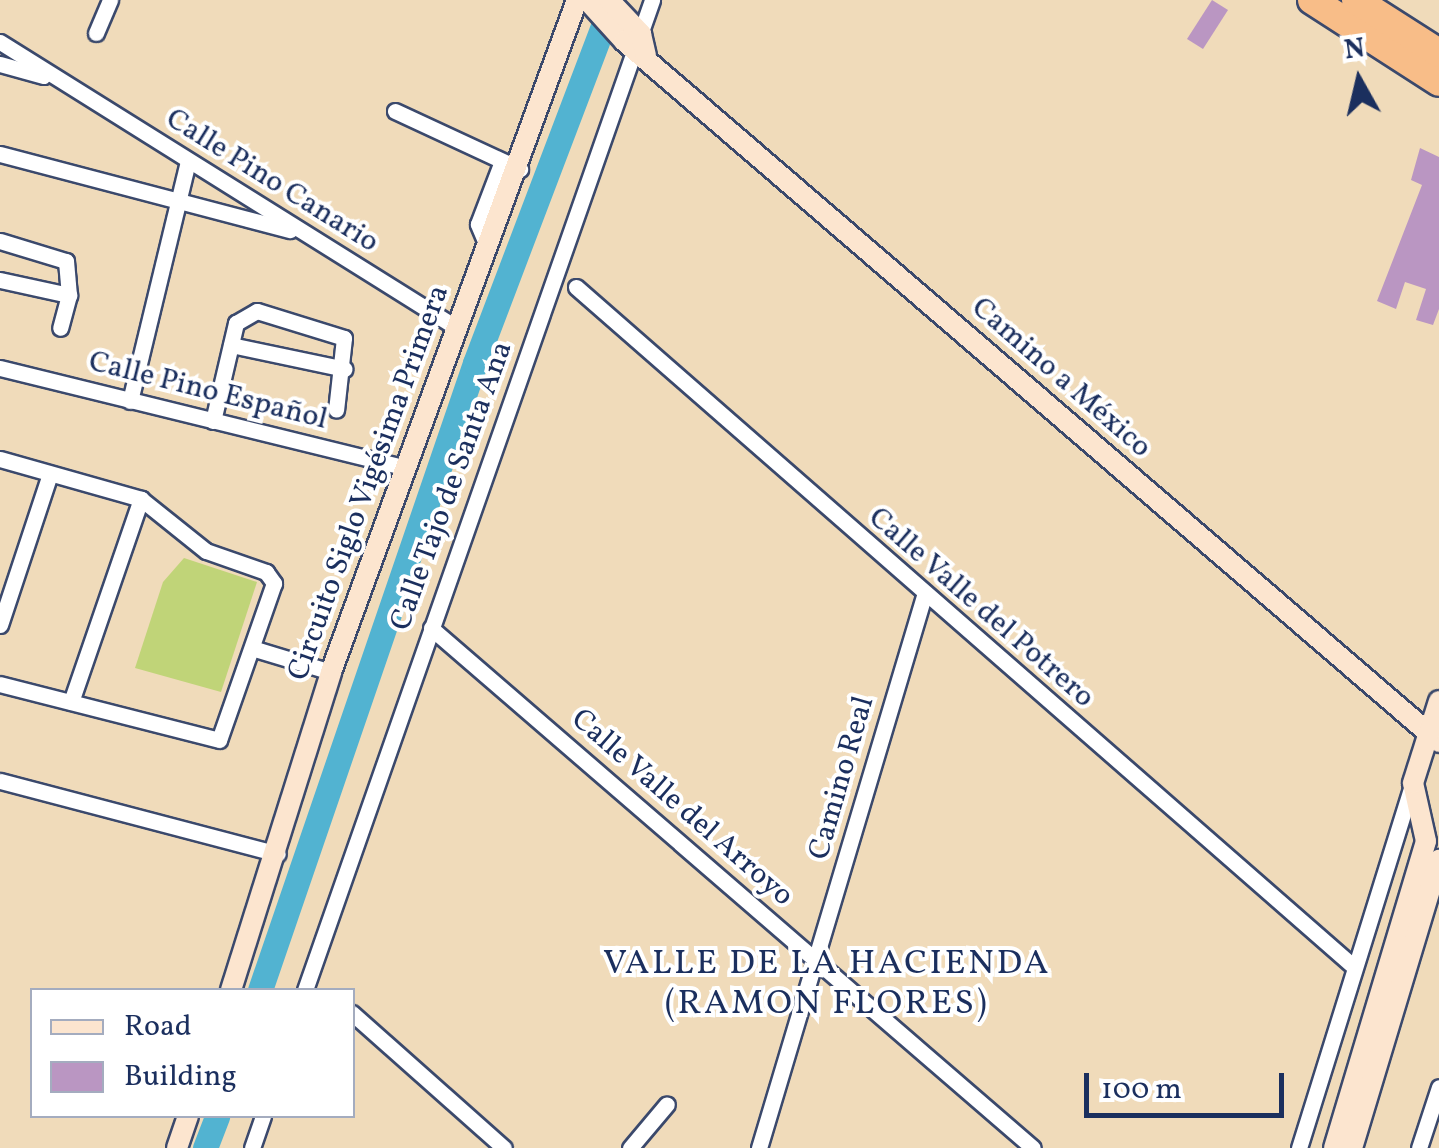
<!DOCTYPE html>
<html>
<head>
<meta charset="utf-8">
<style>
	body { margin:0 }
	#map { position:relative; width:1439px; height:1148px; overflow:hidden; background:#f0dbba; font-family:Vollkorn,serif }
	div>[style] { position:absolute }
	.green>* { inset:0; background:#c0d478 }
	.river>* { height:25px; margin:-12.5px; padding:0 12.5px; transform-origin:12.5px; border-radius:12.5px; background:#52b3d1 }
	.building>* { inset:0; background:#ba96c2 }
	.roads { filter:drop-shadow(2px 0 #3b496c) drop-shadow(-2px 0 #3b496c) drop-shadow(0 2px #3b496c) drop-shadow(0 -2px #3b496c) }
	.street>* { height:15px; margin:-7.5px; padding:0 7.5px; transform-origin:7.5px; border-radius:7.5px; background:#fff }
	.secondary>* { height:20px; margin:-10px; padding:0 10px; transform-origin:10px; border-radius:10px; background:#fce5cf }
	.highway>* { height:28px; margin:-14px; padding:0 14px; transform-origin:14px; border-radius:14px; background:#f8bd88 }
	span { translate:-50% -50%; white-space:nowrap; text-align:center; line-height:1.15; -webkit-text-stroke:8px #fff; paint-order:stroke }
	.street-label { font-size:30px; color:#1b2f5e }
	.quarter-label { font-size:35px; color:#1b2f5e; letter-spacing:2.5px }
	.legend { position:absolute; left:30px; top:988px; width:325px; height:130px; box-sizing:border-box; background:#fff; border:2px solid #a4acbf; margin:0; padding:12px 18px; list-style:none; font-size:30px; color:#1b2f5e }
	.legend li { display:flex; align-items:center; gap:20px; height:50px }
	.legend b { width:50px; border:2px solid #a4acbf }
	.north { position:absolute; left:1309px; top:30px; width:100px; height:100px; -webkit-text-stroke:8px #fff; paint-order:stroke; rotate:352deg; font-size:28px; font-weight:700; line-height:40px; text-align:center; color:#1b2f5e }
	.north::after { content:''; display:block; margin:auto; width:35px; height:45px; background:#1b2f5e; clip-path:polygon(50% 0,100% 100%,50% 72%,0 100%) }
	.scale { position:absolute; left:1084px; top:1073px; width:200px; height:45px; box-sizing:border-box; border:5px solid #1b2f5e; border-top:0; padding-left:12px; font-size:30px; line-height:35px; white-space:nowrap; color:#1b2f5e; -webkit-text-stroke:8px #fff; paint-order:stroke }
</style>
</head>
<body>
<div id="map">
	<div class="green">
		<div style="clip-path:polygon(184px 558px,257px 582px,221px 692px,135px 668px,163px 582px)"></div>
	</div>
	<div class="river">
		<div style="left:260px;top:990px;width:663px;rotate:-71.07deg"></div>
		<div style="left:475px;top:363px;width:388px;rotate:-69.2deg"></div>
		<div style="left:205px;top:1148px;width:34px;rotate:-69deg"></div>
	</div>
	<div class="building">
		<div style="clip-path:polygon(1212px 0,1228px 10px,1203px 49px,1187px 39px)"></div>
		<div style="clip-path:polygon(1420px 148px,1439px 157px,1439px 309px,1433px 325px,1416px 320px,1426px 289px,1405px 282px,1396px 309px,1377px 301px,1422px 185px,1411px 180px)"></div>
	</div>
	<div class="roads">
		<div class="street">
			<div style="left:96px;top:33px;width:36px;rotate:-67deg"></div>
			<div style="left:0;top:42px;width:536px;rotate:32.03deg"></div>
			<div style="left:0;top:64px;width:45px;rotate:15.6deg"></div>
			<div style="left:395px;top:111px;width:138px;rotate:24.9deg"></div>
			<div style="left:0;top:154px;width:300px;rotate:14.7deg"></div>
			<div style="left:0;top:241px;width:69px;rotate:16.9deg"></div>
			<div style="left:66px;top:261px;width:34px;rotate:85deg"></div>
			<div style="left:69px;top:295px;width:34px;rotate:105deg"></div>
			<div style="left:488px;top:248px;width:26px;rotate:-113deg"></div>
			<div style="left:478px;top:224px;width:67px;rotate:-69.1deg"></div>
			<div style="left:0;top:280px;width:71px;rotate:12.3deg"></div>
			<div style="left:576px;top:287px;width:1032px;rotate:41.15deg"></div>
			<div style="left:231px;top:345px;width:116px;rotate:11.9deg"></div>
			<div style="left:0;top:368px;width:416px;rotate:13.8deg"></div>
			<div style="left:130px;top:401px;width:246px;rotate:-76.4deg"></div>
			<div style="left:213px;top:421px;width:101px;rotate:-76.8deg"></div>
			<div style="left:236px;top:323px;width:24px;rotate:-30deg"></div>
			<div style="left:257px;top:311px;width:91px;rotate:17.2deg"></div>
			<div style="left:344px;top:338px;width:72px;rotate:96.3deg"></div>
			<div style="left:0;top:459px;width:147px;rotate:15.8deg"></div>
			<div style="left:141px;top:499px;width:83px;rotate:38.7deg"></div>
			<div style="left:206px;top:551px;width:64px;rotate:19.3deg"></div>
			<div style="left:266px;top:572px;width:14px;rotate:54deg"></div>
			<div style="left:274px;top:583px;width:166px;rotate:109.3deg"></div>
			<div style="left:219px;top:740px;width:226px;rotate:-165.7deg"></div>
			<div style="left:0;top:625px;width:159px;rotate:-71.7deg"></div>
			<div style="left:431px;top:628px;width:795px;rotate:40.82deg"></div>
			<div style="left:255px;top:649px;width:79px;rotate:16.8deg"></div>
			<div style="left:71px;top:702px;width:215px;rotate:-71deg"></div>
			<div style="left:0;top:781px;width:287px;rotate:14.7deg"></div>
			<div style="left:305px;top:990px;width:1049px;rotate:-70.68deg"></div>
			<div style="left:352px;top:1013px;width:203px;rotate:41.6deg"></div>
			<div style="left:252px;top:1148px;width:34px;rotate:-71deg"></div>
			<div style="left:630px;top:1148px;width:57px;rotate:-49.9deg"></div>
			<div style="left:759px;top:1148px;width:576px;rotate:-73.36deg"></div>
			<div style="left:1299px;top:1148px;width:382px;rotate:-72.7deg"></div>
			<div style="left:1419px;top:1148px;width:64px;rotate:-71.8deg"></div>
		</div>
		<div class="secondary">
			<div style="left:587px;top:0;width:55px;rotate:47.9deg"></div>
			<div style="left:624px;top:41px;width:1075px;rotate:40.7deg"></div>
			<div style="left:609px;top:0;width:47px;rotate:46.7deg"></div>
			<div style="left:641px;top:34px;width:22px;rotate:77deg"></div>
			<div style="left:231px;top:990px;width:333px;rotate:-72.5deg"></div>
			<div style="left:331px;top:672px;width:716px;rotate:-69.89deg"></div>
			<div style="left:177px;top:1148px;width:34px;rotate:-71deg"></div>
			<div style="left:1334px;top:1148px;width:320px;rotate:-73.3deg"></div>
			<div style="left:1426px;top:841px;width:59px;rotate:-102.6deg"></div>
			<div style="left:1413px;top:783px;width:86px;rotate:-72.4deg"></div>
			<div style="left:1352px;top:1148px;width:301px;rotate:-73.2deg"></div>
		</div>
		<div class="highway">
			<div style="left:1312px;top:0;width:151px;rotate:32.8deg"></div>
			<div style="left:1356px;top:0;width:98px;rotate:32.6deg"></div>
		</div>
	</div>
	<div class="street-label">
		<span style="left:272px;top:181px;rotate:32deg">Calle Pino Canario</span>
		<span style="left:1061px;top:378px;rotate:41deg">Camino a México</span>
		<span style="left:208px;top:391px;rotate:14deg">Calle Pino Español</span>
		<span style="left:369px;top:483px;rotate:-70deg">Circuito Siglo Vigésima Primera</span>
		<span style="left:452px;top:486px;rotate:-70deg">Calle Tajo de Santa Ana</span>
		<span style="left:981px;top:608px;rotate:41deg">Calle Valle del Potrero</span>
		<span style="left:842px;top:778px;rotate:-74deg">Camino Real</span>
		<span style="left:682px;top:808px;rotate:41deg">Calle Valle del Arroyo</span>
	</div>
	<div class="quarter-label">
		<span style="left:827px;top:984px">VALLE DE LA HACIENDA<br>(RAMON FLORES)</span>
	</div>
	<ul class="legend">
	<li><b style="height:12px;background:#fce5cf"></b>Road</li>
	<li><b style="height:28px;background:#ba96c2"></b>Building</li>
	</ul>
	<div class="north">N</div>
	<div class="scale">100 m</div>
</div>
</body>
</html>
